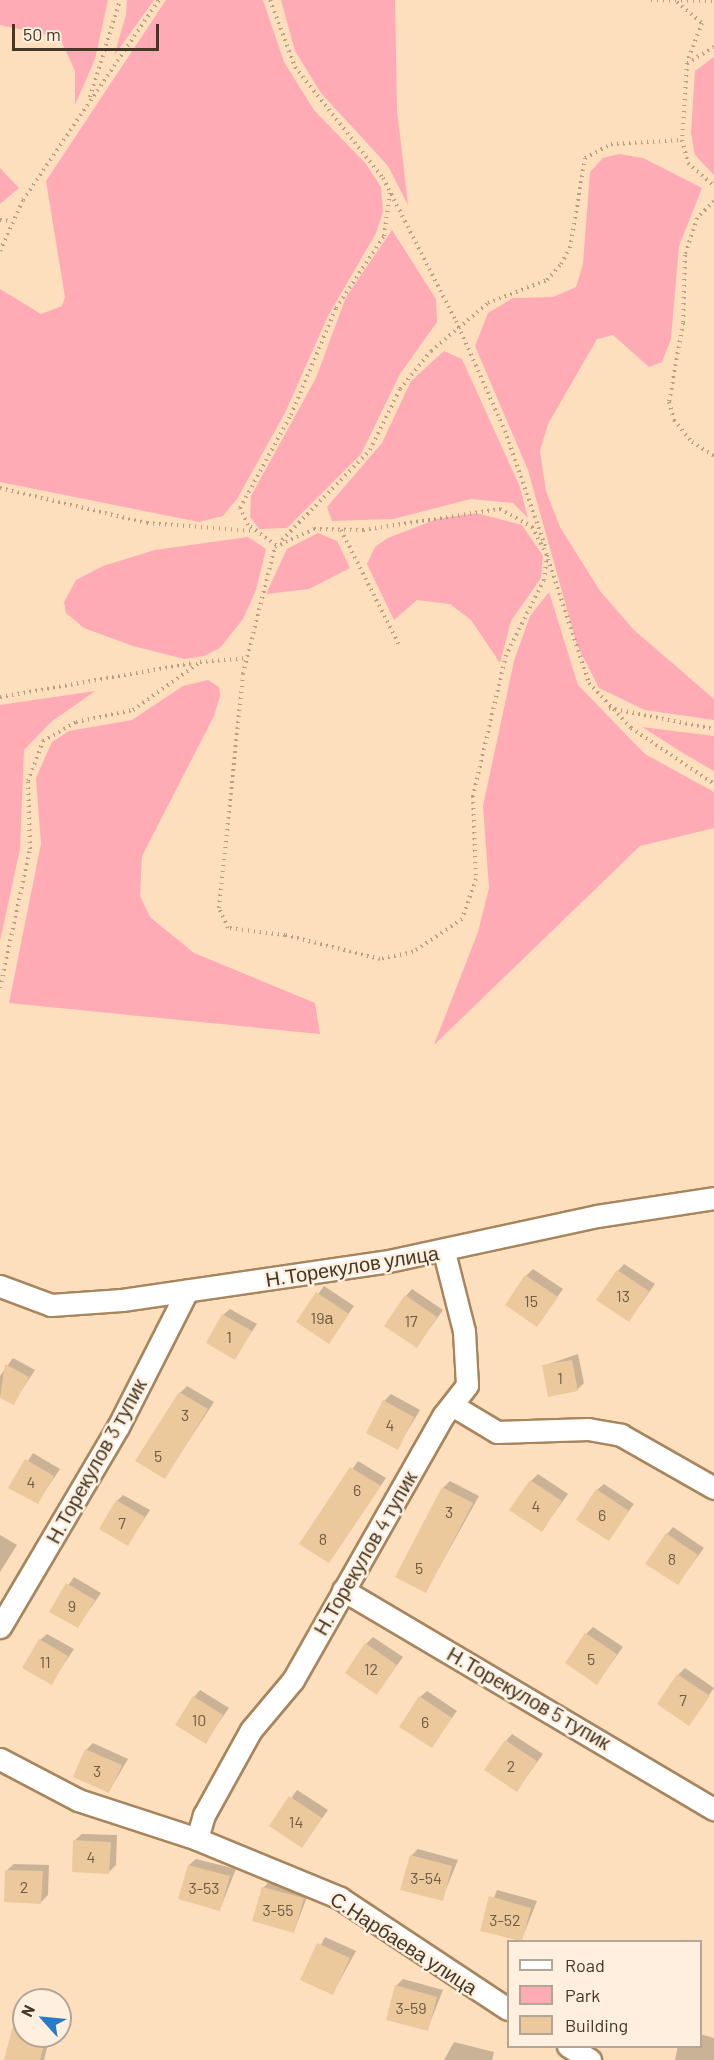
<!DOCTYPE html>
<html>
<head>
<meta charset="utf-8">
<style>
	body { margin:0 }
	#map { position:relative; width:714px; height:2060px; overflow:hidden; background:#fddfbd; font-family:Barlow,sans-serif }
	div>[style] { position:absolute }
	.green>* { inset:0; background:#ffabb6 }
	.shadow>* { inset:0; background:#0003 }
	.building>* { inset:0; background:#ecc89d }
	.path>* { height:4px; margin-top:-2px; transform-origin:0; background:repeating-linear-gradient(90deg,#b79f83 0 1.5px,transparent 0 6px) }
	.roads { filter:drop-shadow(2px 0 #a7855d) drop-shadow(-2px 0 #a7855d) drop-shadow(0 2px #a7855d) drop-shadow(0 -2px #a7855d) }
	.minor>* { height:21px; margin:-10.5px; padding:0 10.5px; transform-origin:10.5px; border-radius:10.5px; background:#fff }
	span { translate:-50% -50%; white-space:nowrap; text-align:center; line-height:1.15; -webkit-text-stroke:5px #feefde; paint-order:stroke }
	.number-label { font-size:16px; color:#6f5b43 }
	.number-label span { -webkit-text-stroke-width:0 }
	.street-label { font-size:20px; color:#453725 }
	.legend { position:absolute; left:507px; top:1940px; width:195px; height:108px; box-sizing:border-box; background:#feefde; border:2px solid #b4a594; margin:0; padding:8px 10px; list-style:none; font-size:18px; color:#453725 }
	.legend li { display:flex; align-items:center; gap:12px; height:30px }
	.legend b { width:30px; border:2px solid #b4a594 }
	.north { position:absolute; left:12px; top:1988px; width:60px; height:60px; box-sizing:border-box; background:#feefde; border:2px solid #b4a594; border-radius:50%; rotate:297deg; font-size:16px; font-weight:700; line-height:24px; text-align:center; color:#453725 }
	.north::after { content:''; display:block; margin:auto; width:21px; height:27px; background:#287bc9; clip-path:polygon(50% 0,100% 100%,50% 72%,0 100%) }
	.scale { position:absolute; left:12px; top:24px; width:147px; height:27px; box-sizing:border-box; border:3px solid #453725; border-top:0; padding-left:8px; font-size:18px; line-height:21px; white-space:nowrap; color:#453725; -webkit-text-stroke:4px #feefde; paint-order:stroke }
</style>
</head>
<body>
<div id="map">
	<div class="green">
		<div style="clip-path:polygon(0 0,108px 0,95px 59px,75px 105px,75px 71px,60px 38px,0 25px)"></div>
		<div style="clip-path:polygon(127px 0,154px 0,114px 56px,126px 15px)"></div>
		<div style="clip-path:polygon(166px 0,263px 0,284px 62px,314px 110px,366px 164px,381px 187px,383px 212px,376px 233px,328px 316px,285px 413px,237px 499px,223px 516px,199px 522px,0 482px,0 289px,41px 314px,62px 306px,65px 297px,46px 181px)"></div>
		<div style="clip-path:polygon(281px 0,395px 0,397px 110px,408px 205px,388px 166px,321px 93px,295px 51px)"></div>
		<div style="clip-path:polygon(714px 57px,714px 175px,695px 155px,691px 133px,695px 71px)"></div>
		<div style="clip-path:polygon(619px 154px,643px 158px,702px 188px,679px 246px,671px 339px,662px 362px,649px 367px,613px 335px,597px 339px,548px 424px,540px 451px,546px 491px,560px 527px,600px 591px,634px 630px,714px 699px,714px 720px,645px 710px,599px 688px,577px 645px,528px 470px,475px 346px,488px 313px,513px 298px,553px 297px,576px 287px,583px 264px,590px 172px,603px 158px)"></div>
		<div style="clip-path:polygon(0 168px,19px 188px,0 204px)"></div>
		<div style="clip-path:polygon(392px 230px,436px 299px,437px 322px,400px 374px,361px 454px,287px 528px,259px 529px,250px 517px,251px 496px,316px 378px,346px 297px)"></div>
		<div style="clip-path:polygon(444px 351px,462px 359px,520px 487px,528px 518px,513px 503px,471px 499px,393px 519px,332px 521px,327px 507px,382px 443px,411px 381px)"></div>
		<div style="clip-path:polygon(476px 513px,522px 525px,543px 556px,541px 578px,511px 621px,500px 663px,471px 620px,450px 604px,417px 600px,394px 620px,367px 564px,375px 547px,388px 538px,437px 519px)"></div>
		<div style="clip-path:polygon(318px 533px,337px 541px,350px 568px,309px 589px,266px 594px,287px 549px)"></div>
		<div style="clip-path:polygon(248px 537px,266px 549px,256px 590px,243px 619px,220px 648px,204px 656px,184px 659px,133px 646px,84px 628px,66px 613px,64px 602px,76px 580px,103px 566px,155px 550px)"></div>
		<div style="clip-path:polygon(549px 592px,578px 685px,645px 754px,714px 792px,714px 828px,640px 846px,434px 1045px,478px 932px,489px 888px,483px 806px,514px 661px,530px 616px)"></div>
		<div style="clip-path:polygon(208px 680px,219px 687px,220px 696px,214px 716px,142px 856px,140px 896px,150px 917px,194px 953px,315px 1003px,320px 1034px,9px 1003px,41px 844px,36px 778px,52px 742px,69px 731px,132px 720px,183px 686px)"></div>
		<div style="clip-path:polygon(95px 691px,51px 722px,24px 750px,20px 849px,0 941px,0 705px)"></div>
		<div style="clip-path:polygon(642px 727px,714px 736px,714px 771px,683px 753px)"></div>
	</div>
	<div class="shadow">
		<div style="clip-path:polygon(624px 1264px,655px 1284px,629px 1320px,618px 1271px)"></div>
		<div style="clip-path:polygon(533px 1269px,563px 1289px,537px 1325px,526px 1276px)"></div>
		<div style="clip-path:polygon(324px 1286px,354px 1306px,328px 1342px,298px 1322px)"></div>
		<div style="clip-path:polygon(412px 1289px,443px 1310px,417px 1346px,406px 1296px)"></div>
		<div style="clip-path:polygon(230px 1309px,257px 1324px,234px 1358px,223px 1315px)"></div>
		<div style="clip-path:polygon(578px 1354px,584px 1383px,577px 1390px,543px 1366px)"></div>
		<div style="clip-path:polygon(13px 1358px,35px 1370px,13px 1403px,0 1396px,0 1376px)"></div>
		<div style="clip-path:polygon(187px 1386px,214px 1402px,165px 1477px,180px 1393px)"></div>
		<div style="clip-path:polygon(391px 1394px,420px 1410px,397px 1448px,384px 1401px)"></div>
		<div style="clip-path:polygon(33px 1453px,60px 1469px,37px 1503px,11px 1487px)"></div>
		<div style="clip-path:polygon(358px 1461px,386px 1478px,329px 1561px,301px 1544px)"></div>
		<div style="clip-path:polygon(538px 1474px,568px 1494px,542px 1530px,531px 1481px)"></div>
		<div style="clip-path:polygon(450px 1481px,479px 1496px,426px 1591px,443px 1488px)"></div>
		<div style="clip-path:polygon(604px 1484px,634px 1504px,608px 1539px,597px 1490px)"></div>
		<div style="clip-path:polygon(123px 1495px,150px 1510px,128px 1544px,117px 1501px)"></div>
		<div style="clip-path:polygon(673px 1527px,704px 1548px,678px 1583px,667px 1534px)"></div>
		<div style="clip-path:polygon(0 1535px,17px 1545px,0 1572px)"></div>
		<div style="clip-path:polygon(74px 1577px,101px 1593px,78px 1626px,51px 1611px)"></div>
		<div style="clip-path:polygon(593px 1627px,623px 1647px,597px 1683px,586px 1634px)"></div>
		<div style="clip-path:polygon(47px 1634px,74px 1649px,51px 1683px,40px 1640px)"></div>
		<div style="clip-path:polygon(373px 1637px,403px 1657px,377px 1693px,366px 1644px)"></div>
		<div style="clip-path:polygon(685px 1668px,714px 1688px,689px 1724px,678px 1675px)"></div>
		<div style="clip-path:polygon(200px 1690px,229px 1708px,205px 1742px,194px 1697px)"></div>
		<div style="clip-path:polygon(427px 1691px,457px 1711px,431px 1746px,420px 1697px)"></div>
		<div style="clip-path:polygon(512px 1734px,543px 1754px,517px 1790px,506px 1741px)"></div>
		<div style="clip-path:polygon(93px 1743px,128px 1759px,109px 1791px,86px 1750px)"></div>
		<div style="clip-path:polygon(297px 1790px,328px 1810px,302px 1846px,271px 1826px)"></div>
		<div style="clip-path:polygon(82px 1834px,117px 1835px,116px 1865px,109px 1872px,75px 1840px)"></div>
		<div style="clip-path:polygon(418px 1849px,458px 1860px,442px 1899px,411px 1856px)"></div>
		<div style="clip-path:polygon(196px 1859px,236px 1869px,220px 1909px,189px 1865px)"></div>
		<div style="clip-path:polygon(14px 1864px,49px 1865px,48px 1895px,41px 1902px,7px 1870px)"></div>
		<div style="clip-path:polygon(270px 1881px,309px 1892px,294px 1931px,263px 1888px)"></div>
		<div style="clip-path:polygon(497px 1890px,537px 1901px,521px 1941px,481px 1930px)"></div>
		<div style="clip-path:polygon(325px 1937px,356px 1951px,333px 1993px,302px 1980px)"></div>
		<div style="clip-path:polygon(403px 1979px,443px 1990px,427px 2030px,396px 1986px)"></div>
		<div style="clip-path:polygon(24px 2024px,24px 2036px,50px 2036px,44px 2060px,11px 2060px)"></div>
		<div style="clip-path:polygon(700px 2034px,714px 2038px,714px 2060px,675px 2060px,678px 2046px,700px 2046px)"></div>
		<div style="clip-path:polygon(454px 2042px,494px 2052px,492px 2060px,444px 2060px)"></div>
	</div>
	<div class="building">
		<div style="clip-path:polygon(617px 1270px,649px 1291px,629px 1322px,596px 1300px)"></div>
		<div style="clip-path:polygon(525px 1275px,558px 1297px,537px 1327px,505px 1305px)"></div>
		<div style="clip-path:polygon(316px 1292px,349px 1314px,329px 1344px,296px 1322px)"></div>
		<div style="clip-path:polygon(405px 1295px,437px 1317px,417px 1348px,384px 1326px)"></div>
		<div style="clip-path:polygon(222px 1314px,252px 1331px,235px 1360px,206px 1343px)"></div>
		<div style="clip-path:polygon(572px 1360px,578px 1391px,548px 1397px,542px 1365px)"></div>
		<div style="clip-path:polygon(5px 1364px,29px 1377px,14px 1405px,0 1398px)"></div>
		<div style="clip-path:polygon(179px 1392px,208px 1409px,165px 1479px,135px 1461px)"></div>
		<div style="clip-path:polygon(383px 1400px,414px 1417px,398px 1450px,366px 1433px)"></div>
		<div style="clip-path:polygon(25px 1459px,54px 1476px,38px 1504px,8px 1488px)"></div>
		<div style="clip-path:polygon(350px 1467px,381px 1486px,329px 1563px,299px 1544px)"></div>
		<div style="clip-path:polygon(530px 1480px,562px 1501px,542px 1532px,509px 1510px)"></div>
		<div style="clip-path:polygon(442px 1487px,473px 1503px,426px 1593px,395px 1577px)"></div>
		<div style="clip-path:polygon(596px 1489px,629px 1511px,609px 1541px,576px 1520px)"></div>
		<div style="clip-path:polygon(116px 1500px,145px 1517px,128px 1546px,99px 1529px)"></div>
		<div style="clip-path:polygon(666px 1533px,698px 1555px,678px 1585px,645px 1564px)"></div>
		<div style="clip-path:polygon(66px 1583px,95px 1600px,78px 1628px,49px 1612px)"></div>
		<div style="clip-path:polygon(585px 1633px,617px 1654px,597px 1685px,565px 1663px)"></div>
		<div style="clip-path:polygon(39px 1639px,68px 1656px,52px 1685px,22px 1668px)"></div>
		<div style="clip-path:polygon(365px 1643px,397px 1665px,377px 1695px,345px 1673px)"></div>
		<div style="clip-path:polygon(677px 1674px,710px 1696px,689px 1726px,657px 1704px)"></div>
		<div style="clip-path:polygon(193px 1696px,223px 1715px,206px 1744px,175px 1725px)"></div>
		<div style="clip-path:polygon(419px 1696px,452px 1718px,432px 1748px,399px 1727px)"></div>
		<div style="clip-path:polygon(505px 1740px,537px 1761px,517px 1792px,484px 1770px)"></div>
		<div style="clip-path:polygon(85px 1749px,122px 1765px,109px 1793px,73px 1777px)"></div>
		<div style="clip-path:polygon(289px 1796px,322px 1818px,302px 1848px,269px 1826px)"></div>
		<div style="clip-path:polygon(73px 1840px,111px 1842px,109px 1874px,72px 1872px)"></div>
		<div style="clip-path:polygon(410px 1855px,452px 1866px,443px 1901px,400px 1890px)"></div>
		<div style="clip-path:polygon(188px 1865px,230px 1876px,220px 1911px,178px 1899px)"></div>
		<div style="clip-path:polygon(5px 1870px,43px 1871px,41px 1904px,4px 1902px)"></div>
		<div style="clip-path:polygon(262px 1887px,304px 1898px,294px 1933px,252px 1921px)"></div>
		<div style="clip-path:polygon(489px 1896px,531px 1908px,522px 1941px,480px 1931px)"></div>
		<div style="clip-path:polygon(317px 1943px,350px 1958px,333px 1995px,300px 1980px)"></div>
		<div style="clip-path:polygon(395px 1985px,437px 1997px,428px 2031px,386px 2020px)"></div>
		<div style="clip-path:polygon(19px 2003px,24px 2004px,24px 2036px,46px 2036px,40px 2060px,4px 2060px)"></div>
	</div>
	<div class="path">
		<div style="left:270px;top:0;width:72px;rotate:69.5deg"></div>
		<div style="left:295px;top:67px;width:142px;rotate:51.6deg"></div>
		<div style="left:383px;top:178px;width:161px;rotate:63deg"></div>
		<div style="left:456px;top:321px;width:120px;rotate:66deg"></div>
		<div style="left:505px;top:431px;width:122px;rotate:70.8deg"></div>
		<div style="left:651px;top:0;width:63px;rotate:0.9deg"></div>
		<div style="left:677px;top:2px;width:33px;rotate:40deg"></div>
		<div style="left:702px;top:23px;width:40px;rotate:111deg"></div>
		<div style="left:714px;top:47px;width:31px;rotate:149deg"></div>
		<div style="left:687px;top:63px;width:77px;rotate:93.7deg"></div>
		<div style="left:682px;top:140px;width:24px;rotate:75deg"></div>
		<div style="left:688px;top:163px;width:35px;rotate:41deg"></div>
		<div style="left:90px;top:97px;width:102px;rotate:-72.8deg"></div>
		<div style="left:714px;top:201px;width:24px;rotate:135deg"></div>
		<div style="left:697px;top:218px;width:39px;rotate:108deg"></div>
		<div style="left:685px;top:255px;width:68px;rotate:91.7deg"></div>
		<div style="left:683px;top:323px;width:80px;rotate:100deg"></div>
		<div style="left:669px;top:402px;width:19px;rotate:74deg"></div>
		<div style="left:674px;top:420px;width:28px;rotate:51deg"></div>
		<div style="left:692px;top:442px;width:26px;rotate:32deg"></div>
		<div style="left:0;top:220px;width:11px;rotate:5deg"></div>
		<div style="left:0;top:251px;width:56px;rotate:-65.7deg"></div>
		<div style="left:23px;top:200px;width:242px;rotate:-55.8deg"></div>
		<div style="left:0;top:488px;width:151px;rotate:13.4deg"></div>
		<div style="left:147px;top:523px;width:107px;rotate:4.3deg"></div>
		<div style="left:500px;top:509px;width:37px;rotate:29deg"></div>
		<div style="left:532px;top:527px;width:32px;rotate:62deg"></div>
		<div style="left:547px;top:555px;width:25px;rotate:97deg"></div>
		<div style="left:544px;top:580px;width:84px;rotate:116.9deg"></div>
		<div style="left:506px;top:655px;width:145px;rotate:103.2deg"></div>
		<div style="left:473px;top:796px;width:83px;rotate:87.9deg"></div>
		<div style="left:476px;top:879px;width:42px;rotate:109.3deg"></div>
		<div style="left:462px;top:919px;width:59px;rotate:146deg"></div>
		<div style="left:413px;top:952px;width:34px;rotate:168deg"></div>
		<div style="left:380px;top:959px;width:98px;rotate:-165.8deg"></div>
		<div style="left:285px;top:935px;width:57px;rotate:-173deg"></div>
		<div style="left:228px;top:928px;width:22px;rotate:-114deg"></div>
		<div style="left:219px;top:908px;width:235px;rotate:-84.1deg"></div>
		<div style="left:243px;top:674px;width:131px;rotate:-75.9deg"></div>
		<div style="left:275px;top:547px;width:43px;rotate:-24.8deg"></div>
		<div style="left:314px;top:529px;width:49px;rotate:1.2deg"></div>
		<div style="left:363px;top:530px;width:139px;rotate:-8.7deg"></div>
		<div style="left:341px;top:530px;width:131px;rotate:63.2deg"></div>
		<div style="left:282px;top:540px;width:126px;rotate:-45.6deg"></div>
		<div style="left:370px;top:450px;width:68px;rotate:-63.8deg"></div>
		<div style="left:400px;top:389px;width:49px;rotate:-50.8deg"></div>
		<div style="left:431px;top:351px;width:75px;rotate:-40.1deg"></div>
		<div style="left:488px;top:303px;width:63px;rotate:-21.3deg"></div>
		<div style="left:547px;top:280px;width:21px;rotate:-49deg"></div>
		<div style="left:561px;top:264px;width:18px;rotate:-61deg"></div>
		<div style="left:570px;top:248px;width:91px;rotate:-80.5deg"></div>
		<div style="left:585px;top:158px;width:30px;rotate:-28deg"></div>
		<div style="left:611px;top:144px;width:71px;rotate:-3.2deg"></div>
		<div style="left:276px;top:545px;width:34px;rotate:-144deg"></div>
		<div style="left:248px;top:525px;width:19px;rotate:-115deg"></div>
		<div style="left:240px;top:508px;width:106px;rotate:-61.3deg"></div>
		<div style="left:291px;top:415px;width:116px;rotate:-67.2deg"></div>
		<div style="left:336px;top:308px;width:87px;rotate:-56.3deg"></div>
		<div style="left:384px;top:236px;width:44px;rotate:-82.2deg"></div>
		<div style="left:548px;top:559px;width:131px;rotate:71.7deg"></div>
		<div style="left:589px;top:683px;width:62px;rotate:47deg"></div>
		<div style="left:631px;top:728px;width:100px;rotate:34deg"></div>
		<div style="left:0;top:697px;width:196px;rotate:-10deg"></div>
		<div style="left:609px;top:708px;width:107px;rotate:11.3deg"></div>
		<div style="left:0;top:988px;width:142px;rotate:-77.8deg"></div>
		<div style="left:30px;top:849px;width:68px;rotate:-91.7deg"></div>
		<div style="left:28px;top:781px;width:43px;rotate:-69.4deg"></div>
		<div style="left:43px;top:741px;width:38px;rotate:-30deg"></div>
		<div style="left:76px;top:722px;width:58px;rotate:-11.9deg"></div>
		<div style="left:133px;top:710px;width:82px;rotate:-35.6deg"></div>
		<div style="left:200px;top:662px;width:47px;rotate:-4.9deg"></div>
	</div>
	<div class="roads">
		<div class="minor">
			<div style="left:0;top:1286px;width:54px;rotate:20.4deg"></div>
			<div style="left:51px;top:1305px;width:71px;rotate:-4deg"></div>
			<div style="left:122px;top:1300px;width:265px;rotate:-8.3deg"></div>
			<div style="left:384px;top:1262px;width:218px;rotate:-12.2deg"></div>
			<div style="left:597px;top:1216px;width:118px;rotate:-8.7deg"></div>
			<div style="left:452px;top:1405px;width:52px;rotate:31deg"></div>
			<div style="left:497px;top:1432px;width:91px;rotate:-1.9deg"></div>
			<div style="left:588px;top:1429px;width:34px;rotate:10deg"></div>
			<div style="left:621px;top:1435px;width:107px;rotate:29.7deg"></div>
			<div style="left:343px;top:1590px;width:431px;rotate:30.6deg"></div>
			<div style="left:0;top:1627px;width:232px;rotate:-59.5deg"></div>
			<div style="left:118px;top:1427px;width:153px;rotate:-63.1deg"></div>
			<div style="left:0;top:1759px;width:88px;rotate:27.7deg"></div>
			<div style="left:78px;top:1800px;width:125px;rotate:18.1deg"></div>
			<div style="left:197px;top:1839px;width:155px;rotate:22.4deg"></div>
			<div style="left:340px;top:1898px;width:201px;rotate:33.5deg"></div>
			<div style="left:197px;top:1839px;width:25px;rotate:-74deg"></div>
			<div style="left:204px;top:1815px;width:97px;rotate:-61.1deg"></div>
			<div style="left:251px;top:1730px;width:65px;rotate:-50deg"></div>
			<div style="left:293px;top:1680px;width:304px;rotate:-60.4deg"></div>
			<div style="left:443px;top:1416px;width:39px;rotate:-52deg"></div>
			<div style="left:467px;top:1385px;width:54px;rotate:-93.2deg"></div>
			<div style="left:464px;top:1331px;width:81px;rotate:-104.2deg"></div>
			<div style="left:568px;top:2046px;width:26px;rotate:32deg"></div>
		</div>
	</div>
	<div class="number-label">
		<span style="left:623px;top:1296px">13</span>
		<span style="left:531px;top:1301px">15</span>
		<span style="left:322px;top:1318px">19а</span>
		<span style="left:411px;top:1321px">17</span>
		<span style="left:229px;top:1337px">1</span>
		<span style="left:560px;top:1378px">1</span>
		<span style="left:185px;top:1415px">3</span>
		<span style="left:390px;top:1425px">4</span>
		<span style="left:158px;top:1456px">5</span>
		<span style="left:31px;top:1482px">4</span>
		<span style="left:357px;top:1490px">6</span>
		<span style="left:536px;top:1506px">4</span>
		<span style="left:449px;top:1512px">3</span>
		<span style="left:602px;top:1515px">6</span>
		<span style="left:122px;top:1523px">7</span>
		<span style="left:323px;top:1539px">8</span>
		<span style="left:672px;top:1559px">8</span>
		<span style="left:419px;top:1568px">5</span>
		<span style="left:72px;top:1606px">9</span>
		<span style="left:591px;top:1659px">5</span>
		<span style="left:45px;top:1662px">11</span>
		<span style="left:371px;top:1669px">12</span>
		<span style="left:683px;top:1700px">7</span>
		<span style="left:199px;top:1720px">10</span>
		<span style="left:425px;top:1722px">6</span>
		<span style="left:511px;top:1766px">2</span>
		<span style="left:97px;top:1771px">3</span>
		<span style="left:296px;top:1822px">14</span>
		<span style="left:91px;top:1857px">4</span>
		<span style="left:426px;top:1878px">3-54</span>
		<span style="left:24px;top:1887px">2</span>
		<span style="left:204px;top:1888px">3-53</span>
		<span style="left:278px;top:1910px">3-55</span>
		<span style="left:505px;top:1920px">3-52</span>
		<span style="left:411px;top:2008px">3-59</span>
	</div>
	<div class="street-label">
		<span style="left:352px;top:1266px;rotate:-9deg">Н.Торекулов улица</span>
		<span style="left:96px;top:1461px;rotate:-61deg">Н.Торекулов 3 тупик</span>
		<span style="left:365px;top:1553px;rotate:-60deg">Н.Торекулов 4 тупик</span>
		<span style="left:529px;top:1698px;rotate:30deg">Н.Торекулов 5 тупик</span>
		<span style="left:404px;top:1943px;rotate:33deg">С.Нарбаева улица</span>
	</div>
	<ul class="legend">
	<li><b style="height:8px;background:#fff"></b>Road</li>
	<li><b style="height:16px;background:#ffabb6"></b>Park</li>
	<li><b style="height:16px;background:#ecc89d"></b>Building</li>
	</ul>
	<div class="north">N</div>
	<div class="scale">50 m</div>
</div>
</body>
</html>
